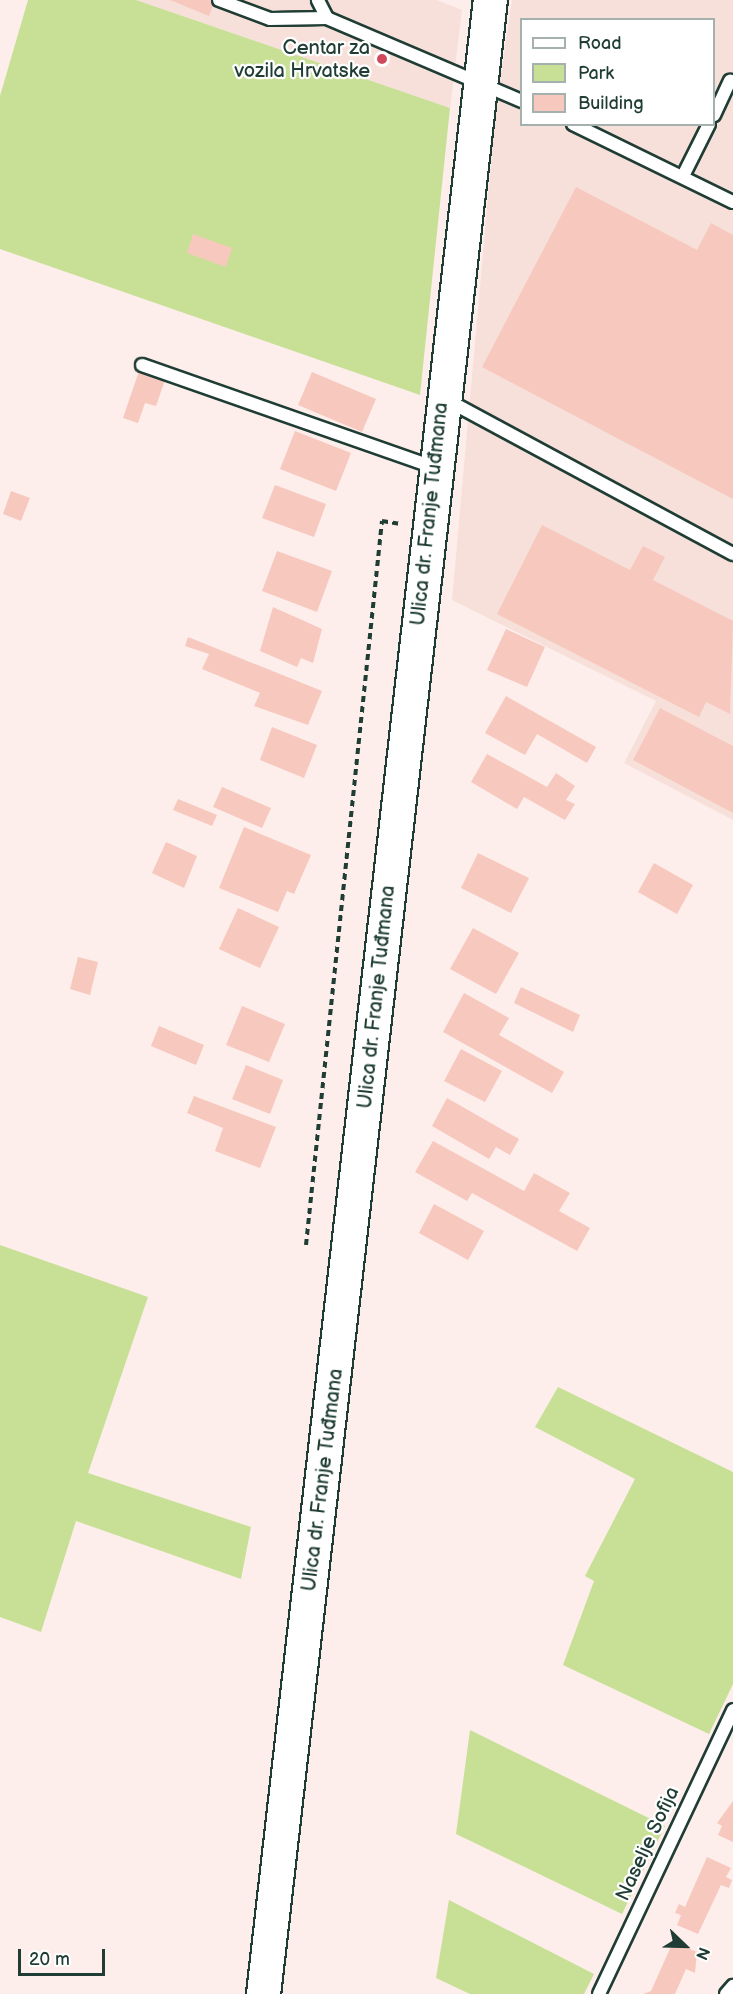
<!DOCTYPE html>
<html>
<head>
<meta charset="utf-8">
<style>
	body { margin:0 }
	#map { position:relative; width:733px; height:1994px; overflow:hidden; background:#fdeeeb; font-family:"Balsamiq Sans",sans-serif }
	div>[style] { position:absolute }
	.built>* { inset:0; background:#f7e0da }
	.green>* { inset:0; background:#c8e096 }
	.building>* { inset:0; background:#f7c8bd }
	.path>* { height:4px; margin-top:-2px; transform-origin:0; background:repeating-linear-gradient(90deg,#1f3d34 0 6px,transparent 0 10.5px) }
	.roads { filter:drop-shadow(2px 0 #1f3d34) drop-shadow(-2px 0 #1f3d34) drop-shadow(0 2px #1f3d34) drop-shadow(0 -2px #1f3d34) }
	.lane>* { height:12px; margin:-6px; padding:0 6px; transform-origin:6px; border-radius:6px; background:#fff }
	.secondary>* { height:33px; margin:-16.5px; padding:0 16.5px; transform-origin:16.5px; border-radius:16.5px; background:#fff }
	.dots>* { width:16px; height:16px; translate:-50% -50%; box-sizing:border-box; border:3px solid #fff; border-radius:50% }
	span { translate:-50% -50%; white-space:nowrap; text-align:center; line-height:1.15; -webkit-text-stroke:4.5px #fff; paint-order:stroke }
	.poi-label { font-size:20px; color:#1f3d34 }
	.right { translate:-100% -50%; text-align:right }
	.street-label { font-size:20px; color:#1f3d34 }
	.legend { position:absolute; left:520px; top:18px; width:195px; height:108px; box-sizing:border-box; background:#fff; border:2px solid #a5b1ae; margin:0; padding:8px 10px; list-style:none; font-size:18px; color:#1f3d34 }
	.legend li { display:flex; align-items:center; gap:12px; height:30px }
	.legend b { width:30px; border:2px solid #a5b1ae }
	.north { position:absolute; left:655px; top:1916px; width:60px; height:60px; -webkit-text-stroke:4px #fff; paint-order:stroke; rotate:113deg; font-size:16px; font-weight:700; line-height:24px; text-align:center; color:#1f3d34 }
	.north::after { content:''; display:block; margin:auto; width:21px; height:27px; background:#1f3d34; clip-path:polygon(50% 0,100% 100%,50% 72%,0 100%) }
	.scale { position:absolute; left:18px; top:1949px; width:87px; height:27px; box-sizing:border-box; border:3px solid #1f3d34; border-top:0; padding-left:8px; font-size:18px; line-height:21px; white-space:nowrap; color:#1f3d34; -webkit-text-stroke:4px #fff; paint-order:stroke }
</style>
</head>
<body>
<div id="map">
	<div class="built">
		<div style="clip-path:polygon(136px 0,437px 0,462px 10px,450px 108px)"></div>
		<div style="clip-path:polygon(evenodd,512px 0,733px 0,733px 820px,624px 763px,656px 701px,452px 600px,496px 107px,512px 0,522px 20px,714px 20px,714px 124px,522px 124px,522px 20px)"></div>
	</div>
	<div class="green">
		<div style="clip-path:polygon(28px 0,136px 0,450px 108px,420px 395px,0 249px,0 96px)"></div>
		<div style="clip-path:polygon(0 1245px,148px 1297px,88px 1473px,251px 1527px,241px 1579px,76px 1521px,41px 1632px,0 1617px)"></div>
		<div style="clip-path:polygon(558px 1387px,733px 1472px,733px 1684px,709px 1734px,563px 1665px,594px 1581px,585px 1576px,635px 1479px,535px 1427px)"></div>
		<div style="clip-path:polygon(470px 1730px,665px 1826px,622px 1914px,456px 1834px)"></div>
		<div style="clip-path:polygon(449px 1900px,594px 1974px,584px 1994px,470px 1994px,436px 1978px)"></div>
	</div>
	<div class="building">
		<div style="clip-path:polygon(170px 0,215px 0,209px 16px)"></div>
		<div style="clip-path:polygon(576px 187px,697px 250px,711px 223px,733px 235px,733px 499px,482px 367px)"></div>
		<div style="clip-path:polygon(193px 234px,232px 248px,226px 267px,187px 253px)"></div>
		<div style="clip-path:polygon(139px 371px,165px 380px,156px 406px,145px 403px,138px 423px,123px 418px)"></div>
		<div style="clip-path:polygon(312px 372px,376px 399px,362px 432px,298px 405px)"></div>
		<div style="clip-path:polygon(295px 431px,351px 453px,336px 491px,280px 469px)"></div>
		<div style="clip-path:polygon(275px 485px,326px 504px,314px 537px,262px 518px)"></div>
		<div style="clip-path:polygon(11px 491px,30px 498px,21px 521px,3px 514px)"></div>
		<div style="clip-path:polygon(542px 525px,630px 570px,643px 546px,665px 557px,653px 580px,733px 621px,730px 714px,706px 702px,699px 717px,497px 614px)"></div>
		<div style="clip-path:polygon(277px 551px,332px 571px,317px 612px,262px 591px)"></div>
		<div style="clip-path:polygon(273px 607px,322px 629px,313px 663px,301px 658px,297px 667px,260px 651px)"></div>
		<div style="clip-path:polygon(506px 629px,545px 647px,527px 687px,487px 670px)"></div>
		<div style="clip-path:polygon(188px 637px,322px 691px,308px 725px,254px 706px,260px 693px,202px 669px,209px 654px,185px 646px)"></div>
		<div style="clip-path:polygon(506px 696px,596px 747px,587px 763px,537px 734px,525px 755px,485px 733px)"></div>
		<div style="clip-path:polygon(660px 708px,733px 746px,733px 813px,633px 760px)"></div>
		<div style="clip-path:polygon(272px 727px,317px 745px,304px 778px,260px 760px)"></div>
		<div style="clip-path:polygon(487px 754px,547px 787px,556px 773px,575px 786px,566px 800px,575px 804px,565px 820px,524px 797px,517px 809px,471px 782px)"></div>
		<div style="clip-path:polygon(222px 787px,271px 808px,262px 828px,213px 807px)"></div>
		<div style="clip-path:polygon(178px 799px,217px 815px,212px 826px,173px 810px)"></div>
		<div style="clip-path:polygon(244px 827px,311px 855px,294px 894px,287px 891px,278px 912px,219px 888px)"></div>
		<div style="clip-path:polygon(166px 842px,197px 856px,184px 888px,152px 873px)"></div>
		<div style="clip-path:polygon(478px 853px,529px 878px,511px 913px,461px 888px)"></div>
		<div style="clip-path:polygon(654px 863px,693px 885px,677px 914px,638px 892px)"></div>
		<div style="clip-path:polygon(238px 908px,279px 927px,260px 968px,219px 949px)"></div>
		<div style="clip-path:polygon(473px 928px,519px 953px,496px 994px,450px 969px)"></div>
		<div style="clip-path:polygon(78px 957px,98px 962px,90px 995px,70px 989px)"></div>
		<div style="clip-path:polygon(521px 987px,580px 1015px,573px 1032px,514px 1003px)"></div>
		<div style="clip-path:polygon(464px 993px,509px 1018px,499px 1035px,564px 1072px,552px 1093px,443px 1032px)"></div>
		<div style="clip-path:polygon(242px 1006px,285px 1024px,269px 1062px,226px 1045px)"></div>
		<div style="clip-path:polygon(159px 1026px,204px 1045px,196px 1065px,151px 1046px)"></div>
		<div style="clip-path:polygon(461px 1049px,502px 1071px,485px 1102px,444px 1081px)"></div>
		<div style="clip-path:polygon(246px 1065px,283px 1080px,270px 1114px,232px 1099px)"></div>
		<div style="clip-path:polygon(194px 1096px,276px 1127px,260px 1168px,215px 1151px,223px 1128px,187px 1113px)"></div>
		<div style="clip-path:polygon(447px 1098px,519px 1139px,510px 1155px,496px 1147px,489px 1159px,432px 1126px)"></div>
		<div style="clip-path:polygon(433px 1141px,524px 1191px,534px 1173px,570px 1193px,559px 1211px,590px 1228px,577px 1251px,472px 1193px,467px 1201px,415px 1172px)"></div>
		<div style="clip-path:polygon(434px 1204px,484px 1231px,468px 1260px,419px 1233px)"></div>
		<div style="clip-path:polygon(733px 1801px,733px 1842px,718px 1835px,722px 1826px,717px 1823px)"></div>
		<div style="clip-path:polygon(707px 1857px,731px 1868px,726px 1877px,732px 1880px,729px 1888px,721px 1885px,698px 1934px,677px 1925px,681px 1915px,675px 1913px,679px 1904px,685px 1907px)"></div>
		<div style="clip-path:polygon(673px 1942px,697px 1952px,695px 1973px,686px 1969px,675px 1994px,643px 1994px,651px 1991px)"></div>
	</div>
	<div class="path">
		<div style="left:306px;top:1245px;width:728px;rotate:-84.01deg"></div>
		<div style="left:382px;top:521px;width:19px;rotate:9deg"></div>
	</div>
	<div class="roads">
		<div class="lane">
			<div style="left:219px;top:0;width:54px;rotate:20.4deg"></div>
			<div style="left:270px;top:19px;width:57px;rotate:-1deg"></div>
			<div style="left:327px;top:18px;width:20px;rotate:-117deg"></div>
			<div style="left:327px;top:18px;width:212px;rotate:23.1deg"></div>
			<div style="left:714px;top:115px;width:38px;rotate:-65deg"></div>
			<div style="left:573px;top:124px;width:178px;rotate:26deg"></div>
			<div style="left:683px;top:176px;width:58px;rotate:-63.4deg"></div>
			<div style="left:142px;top:365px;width:309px;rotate:19.3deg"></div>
			<div style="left:447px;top:400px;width:325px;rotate:28.3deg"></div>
			<div style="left:599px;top:1994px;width:314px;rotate:-64.7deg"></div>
			<div style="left:726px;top:1994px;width:11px;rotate:-49deg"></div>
		</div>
		<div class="secondary">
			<div style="left:263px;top:1994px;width:2007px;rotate:-83.51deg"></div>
		</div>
	</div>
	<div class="dots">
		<div style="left:382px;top:59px;background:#d1495b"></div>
	</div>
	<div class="poi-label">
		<span class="right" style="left:370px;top:60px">Centar za<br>vozila Hrvatske</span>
	</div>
	<div class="street-label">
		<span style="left:430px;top:514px;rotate:-84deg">Ulica dr. Franje Tuđmana</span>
		<span style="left:377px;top:997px;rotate:-84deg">Ulica dr. Franje Tuđmana</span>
		<span style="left:323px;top:1480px;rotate:-83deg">Ulica dr. Franje Tuđmana</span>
		<span style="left:648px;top:1844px;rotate:-65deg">Naselje Sofija</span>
	</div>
	<ul class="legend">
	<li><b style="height:8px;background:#fff"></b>Road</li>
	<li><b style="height:16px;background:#c8e096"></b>Park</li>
	<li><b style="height:16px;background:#f7c8bd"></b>Building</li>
	</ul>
	<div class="north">N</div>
	<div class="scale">20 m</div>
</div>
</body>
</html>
